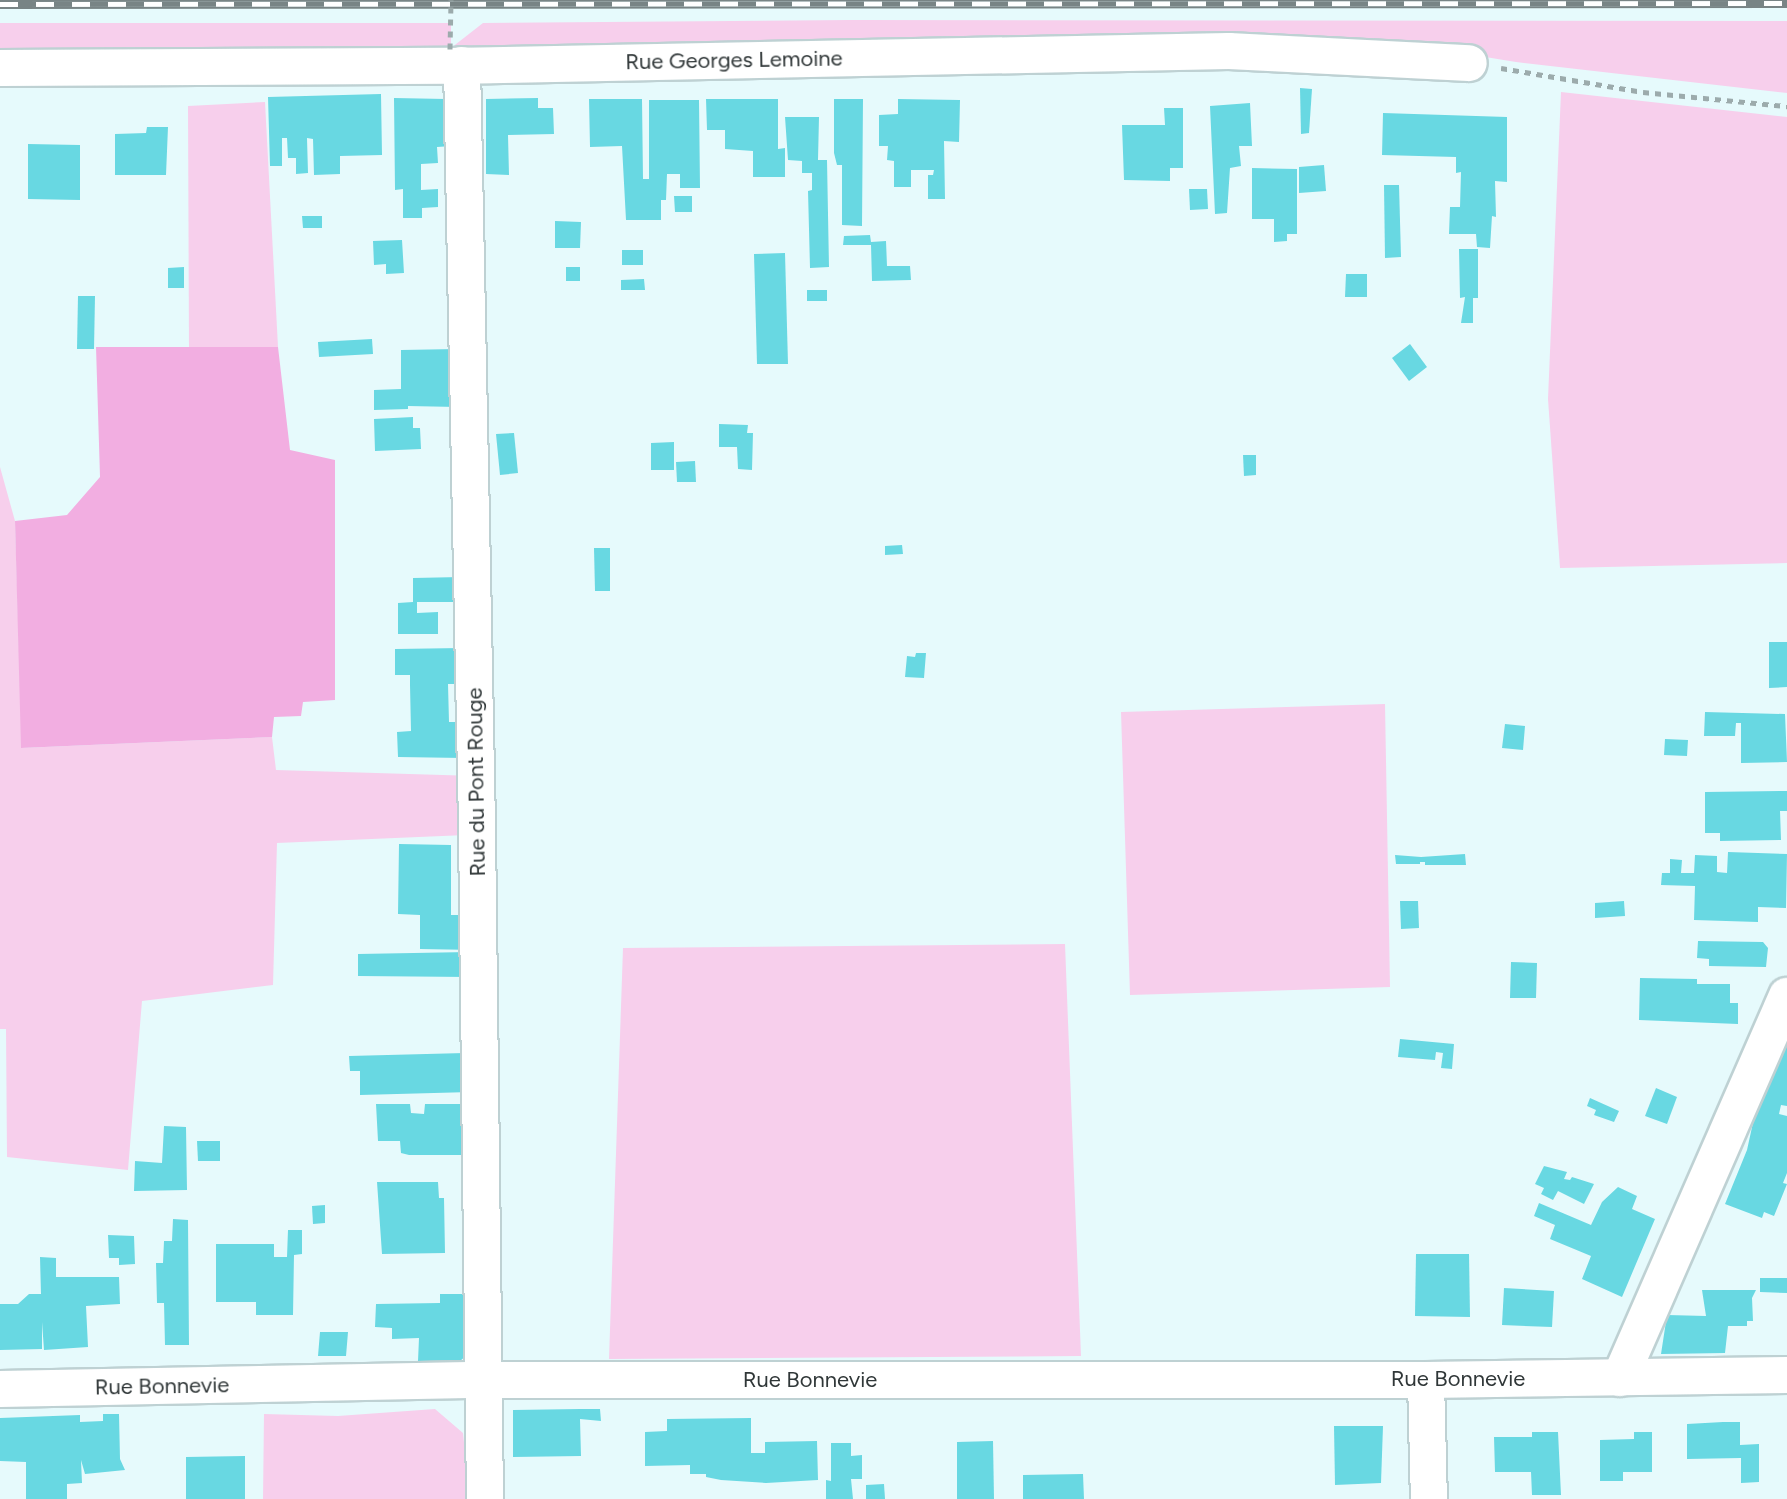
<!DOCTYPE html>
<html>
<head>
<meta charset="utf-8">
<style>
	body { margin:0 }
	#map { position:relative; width:1787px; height:1499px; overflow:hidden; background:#e6fafc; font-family:Figtree,sans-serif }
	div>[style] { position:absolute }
	.green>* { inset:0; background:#f7cfec }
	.forest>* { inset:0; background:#f2aee1 }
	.building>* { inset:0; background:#68d8e2 }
	.path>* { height:5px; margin-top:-2.5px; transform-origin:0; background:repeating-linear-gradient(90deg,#9cabac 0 6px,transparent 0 12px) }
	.roads { filter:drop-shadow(2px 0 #bed1d3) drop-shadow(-2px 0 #bed1d3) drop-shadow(0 2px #bed1d3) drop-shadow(0 -2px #bed1d3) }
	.street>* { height:36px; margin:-18px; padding:0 18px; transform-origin:18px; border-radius:18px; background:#fff }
	.rail>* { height:9px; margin-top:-4.5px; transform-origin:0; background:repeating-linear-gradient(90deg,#fff 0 18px,#788485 0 36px); box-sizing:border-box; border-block:2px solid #788485 }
	.path-bridge>* { height:5px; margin-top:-2.5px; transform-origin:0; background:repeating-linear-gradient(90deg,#9cabac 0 6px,transparent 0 12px) }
	span { translate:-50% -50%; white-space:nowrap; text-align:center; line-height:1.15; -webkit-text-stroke:7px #fff; paint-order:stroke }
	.street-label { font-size:22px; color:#303738 }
</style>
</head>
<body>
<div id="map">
	<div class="green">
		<div style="clip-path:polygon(850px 20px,1787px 21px,1787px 93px,1516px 62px,1387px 41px,0 53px,0 23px,451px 23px,451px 48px,483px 23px)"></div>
		<div style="clip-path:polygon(1561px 92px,1787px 117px,1787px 563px,1560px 568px,1548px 399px)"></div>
		<div style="clip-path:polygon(265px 102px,278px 347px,189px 349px,188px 106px)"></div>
		<div style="clip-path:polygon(0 467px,15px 521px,22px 748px,272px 737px,276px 770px,476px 776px,466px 835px,277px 843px,273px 985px,142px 1001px,128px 1170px,7px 1157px,6px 1029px,0 1029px)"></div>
		<div style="clip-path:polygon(1385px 704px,1390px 987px,1130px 995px,1121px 712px)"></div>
		<div style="clip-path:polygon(1065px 944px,1081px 1356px,609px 1359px,623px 948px)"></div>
		<div style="clip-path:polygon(435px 1409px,463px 1433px,470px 1499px,263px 1499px,264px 1414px,338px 1416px)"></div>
	</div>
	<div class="forest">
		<div style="clip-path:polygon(96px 347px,278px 347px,290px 450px,335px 460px,335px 700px,303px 702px,301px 716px,274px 717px,272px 737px,21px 748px,15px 521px,67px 515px,100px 477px)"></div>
	</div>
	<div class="building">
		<div style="clip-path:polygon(1300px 88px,1312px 89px,1309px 133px,1301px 134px)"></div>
		<div style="clip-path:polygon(381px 94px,382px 155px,340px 156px,340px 174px,314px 175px,313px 139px,307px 138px,308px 173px,296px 174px,296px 158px,288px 158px,287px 138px,282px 138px,282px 166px,270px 166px,268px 97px)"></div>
		<div style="clip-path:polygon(394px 98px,446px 99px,452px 146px,437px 147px,438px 163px,421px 164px,421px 190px,438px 189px,438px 207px,422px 208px,422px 218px,403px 218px,403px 189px,395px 190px)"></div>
		<div style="clip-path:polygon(538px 98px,538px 108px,553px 108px,554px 134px,508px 135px,509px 175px,486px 174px,486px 99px)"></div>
		<div style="clip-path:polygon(589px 99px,642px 99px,643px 179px,649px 179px,649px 100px,699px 100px,700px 188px,680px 188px,680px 174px,667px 174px,666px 200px,661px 200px,661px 220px,626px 220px,622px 146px,590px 147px)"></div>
		<div style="clip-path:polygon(706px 99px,778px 99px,778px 149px,785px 148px,785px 177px,753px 177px,753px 151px,725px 149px,725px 130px,707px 130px)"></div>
		<div style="clip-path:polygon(834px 99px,863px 99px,862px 226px,842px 225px,842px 165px,837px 165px,834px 153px)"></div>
		<div style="clip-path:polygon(898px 99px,960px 100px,959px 142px,944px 141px,945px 199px,928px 199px,928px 175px,933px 175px,934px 170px,911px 170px,911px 187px,894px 187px,894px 161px,887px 160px,888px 146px,879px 146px,879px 115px,898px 114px)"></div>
		<div style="clip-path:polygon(1250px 103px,1252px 146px,1239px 146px,1241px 166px,1230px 168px,1227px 213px,1215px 214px,1210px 106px)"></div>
		<div style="clip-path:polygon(1164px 108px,1183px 108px,1183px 168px,1170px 168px,1170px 181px,1124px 180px,1122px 125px,1165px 125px)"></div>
		<div style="clip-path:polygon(1383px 113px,1507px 117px,1507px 182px,1495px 181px,1496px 217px,1492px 216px,1490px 248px,1477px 247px,1476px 234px,1449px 234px,1450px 207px,1460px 207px,1461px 172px,1456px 173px,1456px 157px,1382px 155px)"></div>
		<div style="clip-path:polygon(785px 117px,819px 117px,818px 160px,827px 160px,829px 267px,810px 268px,808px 191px,812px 190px,812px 173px,802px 173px,802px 161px,788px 160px)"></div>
		<div style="clip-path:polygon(147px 127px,168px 127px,166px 175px,115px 175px,115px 134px,146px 133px)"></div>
		<div style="clip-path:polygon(28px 144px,80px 145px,80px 200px,28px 199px)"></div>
		<div style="clip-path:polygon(1324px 165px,1326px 191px,1299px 193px,1299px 167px)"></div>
		<div style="clip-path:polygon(1252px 168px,1297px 169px,1297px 234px,1287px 234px,1287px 241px,1274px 242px,1274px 219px,1252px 219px)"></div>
		<div style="clip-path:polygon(1384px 185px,1399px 185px,1401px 257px,1385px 258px)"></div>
		<div style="clip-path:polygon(1189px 189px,1207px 189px,1208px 209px,1190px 210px)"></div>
		<div style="clip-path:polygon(674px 196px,692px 196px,692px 212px,675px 212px)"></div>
		<div style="clip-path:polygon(302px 216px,322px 216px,322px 228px,303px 228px)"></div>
		<div style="clip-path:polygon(555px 221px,581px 222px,580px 248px,555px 248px)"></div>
		<div style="clip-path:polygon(870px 235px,871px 242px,886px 241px,887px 266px,910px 266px,911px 280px,872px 281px,871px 245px,843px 245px,844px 236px)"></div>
		<div style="clip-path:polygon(402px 240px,404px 273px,386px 274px,386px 264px,374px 265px,373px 241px)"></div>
		<div style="clip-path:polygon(1459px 249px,1478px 249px,1478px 298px,1473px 298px,1473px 323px,1461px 323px,1465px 297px,1460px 298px)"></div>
		<div style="clip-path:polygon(622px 250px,643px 250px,643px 265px,622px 265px)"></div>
		<div style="clip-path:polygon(785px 253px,788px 364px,757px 364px,754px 254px)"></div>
		<div style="clip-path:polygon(184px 267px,184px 288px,168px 288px,168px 268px)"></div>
		<div style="clip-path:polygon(566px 267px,580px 267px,580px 281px,566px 281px)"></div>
		<div style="clip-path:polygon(1346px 274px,1367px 274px,1367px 297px,1345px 297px)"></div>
		<div style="clip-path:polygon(644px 279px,645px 290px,621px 290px,621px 280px)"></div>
		<div style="clip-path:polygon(807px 290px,827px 290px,827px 301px,807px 301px)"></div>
		<div style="clip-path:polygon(78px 296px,95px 296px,94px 349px,77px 349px)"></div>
		<div style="clip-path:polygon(372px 339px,373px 354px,319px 357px,318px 342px)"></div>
		<div style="clip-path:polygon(1410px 344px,1427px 367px,1409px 381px,1392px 358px)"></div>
		<div style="clip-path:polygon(457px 349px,458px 407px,408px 406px,408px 409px,374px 410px,374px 390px,401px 389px,401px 350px)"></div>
		<div style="clip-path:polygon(413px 417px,413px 428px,420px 428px,421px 449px,375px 451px,374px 419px)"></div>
		<div style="clip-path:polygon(719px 424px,748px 425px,747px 433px,753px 433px,752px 470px,738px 469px,737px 447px,719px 447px)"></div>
		<div style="clip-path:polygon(514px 433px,518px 473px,500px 475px,496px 434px)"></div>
		<div style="clip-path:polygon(674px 442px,674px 470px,651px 470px,651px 443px)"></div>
		<div style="clip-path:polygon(1243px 455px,1256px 455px,1256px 475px,1244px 476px)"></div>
		<div style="clip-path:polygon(695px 461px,696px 482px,677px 482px,676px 462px)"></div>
		<div style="clip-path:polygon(902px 545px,903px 554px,885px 555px,885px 546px)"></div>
		<div style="clip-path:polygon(594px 548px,610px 548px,610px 591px,595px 591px)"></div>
		<div style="clip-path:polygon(461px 577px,462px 602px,417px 602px,417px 613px,438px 612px,438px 634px,398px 634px,398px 603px,413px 602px,413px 578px)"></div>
		<div style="clip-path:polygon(1769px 642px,1787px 642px,1787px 687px,1769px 688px)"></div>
		<div style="clip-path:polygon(462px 648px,463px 684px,448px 684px,449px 722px,463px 722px,464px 758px,398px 757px,397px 732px,411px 731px,410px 685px,410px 675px,395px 675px,395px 649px)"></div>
		<div style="clip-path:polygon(916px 653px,926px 653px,924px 678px,905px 677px,907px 656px,915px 657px)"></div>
		<div style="clip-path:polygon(1705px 712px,1785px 714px,1787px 762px,1741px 763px,1741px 723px,1736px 723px,1735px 736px,1704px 736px)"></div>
		<div style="clip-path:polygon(1505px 724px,1525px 726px,1523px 750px,1502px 748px)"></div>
		<div style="clip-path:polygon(1665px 739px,1688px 740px,1687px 756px,1664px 755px)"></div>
		<div style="clip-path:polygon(1787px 791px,1787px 811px,1780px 811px,1781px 840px,1720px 841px,1720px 833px,1705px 833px,1705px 792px)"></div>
		<div style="clip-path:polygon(399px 844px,451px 845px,451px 915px,477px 915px,476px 950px,420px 949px,420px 915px,398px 914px)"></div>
		<div style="clip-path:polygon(1728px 852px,1787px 854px,1786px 908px,1758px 907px,1758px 922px,1694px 920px,1695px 886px,1661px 885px,1662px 873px,1670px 873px,1670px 859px,1682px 860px,1681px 873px,1694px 873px,1695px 855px,1717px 856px,1717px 872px,1727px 873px)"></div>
		<div style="clip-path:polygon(1465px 854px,1466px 865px,1425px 865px,1425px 862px,1420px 862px,1420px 864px,1396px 864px,1395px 855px,1421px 857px)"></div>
		<div style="clip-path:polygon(1400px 901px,1418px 901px,1419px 928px,1401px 929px)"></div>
		<div style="clip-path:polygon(1624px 901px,1625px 916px,1595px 918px,1595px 903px)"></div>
		<div style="clip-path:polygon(1698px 941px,1763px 942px,1768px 948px,1766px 967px,1709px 966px,1709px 959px,1697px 958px)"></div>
		<div style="clip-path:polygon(469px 952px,469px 977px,358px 976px,358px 954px)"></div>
		<div style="clip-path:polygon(1511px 962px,1537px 963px,1536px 998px,1510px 998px)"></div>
		<div style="clip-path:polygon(1640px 978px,1697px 979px,1697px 984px,1730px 984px,1730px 1003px,1738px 1003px,1738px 1024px,1639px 1020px)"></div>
		<div style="clip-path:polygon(1400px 1039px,1454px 1044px,1452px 1069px,1441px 1068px,1443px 1053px,1436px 1052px,1435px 1060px,1398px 1057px)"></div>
		<div style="clip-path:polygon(1779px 1043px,1787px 1044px,1787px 1106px,1781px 1105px,1779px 1114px,1787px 1116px,1787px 1173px,1783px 1183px,1787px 1184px,1774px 1216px,1764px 1212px,1762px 1218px,1725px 1204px,1747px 1150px,1756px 1109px)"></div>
		<div style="clip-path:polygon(465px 1053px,471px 1092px,360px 1095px,360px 1071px,350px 1071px,349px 1056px)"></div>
		<div style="clip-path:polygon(1656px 1088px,1677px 1097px,1667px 1124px,1645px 1116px)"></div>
		<div style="clip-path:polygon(1590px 1098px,1619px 1111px,1614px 1122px,1594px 1115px,1596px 1110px,1587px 1106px)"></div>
		<div style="clip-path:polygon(376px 1104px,410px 1104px,411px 1113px,424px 1114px,425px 1104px,469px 1104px,468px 1155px,409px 1155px,401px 1153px,400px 1141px,378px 1141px)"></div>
		<div style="clip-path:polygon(164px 1126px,186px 1127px,187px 1190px,134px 1191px,135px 1161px,162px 1163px)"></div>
		<div style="clip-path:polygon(197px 1141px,220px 1141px,220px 1161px,198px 1161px)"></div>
		<div style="clip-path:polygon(1544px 1166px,1567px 1172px,1564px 1179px,1570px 1180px,1572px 1177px,1594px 1184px,1584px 1204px,1558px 1191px,1553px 1200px,1541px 1194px,1544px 1188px,1535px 1184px)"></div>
		<div style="clip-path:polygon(377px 1182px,438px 1182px,439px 1198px,444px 1198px,445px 1253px,382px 1254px)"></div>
		<div style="clip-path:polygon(1618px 1187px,1637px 1196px,1632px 1209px,1655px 1219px,1622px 1297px,1582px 1279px,1591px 1256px,1550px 1239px,1555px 1225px,1534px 1216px,1539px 1203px,1591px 1225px,1602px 1202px)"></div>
		<div style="clip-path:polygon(325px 1205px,325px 1223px,313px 1224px,312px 1206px)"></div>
		<div style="clip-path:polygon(173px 1219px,188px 1220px,189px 1345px,165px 1345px,164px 1303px,157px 1303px,156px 1263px,163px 1263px,164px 1241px,172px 1241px)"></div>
		<div style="clip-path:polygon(288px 1230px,302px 1230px,302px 1254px,294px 1255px,293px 1315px,256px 1315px,256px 1302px,216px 1302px,216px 1244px,274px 1244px,274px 1257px,287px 1257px)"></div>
		<div style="clip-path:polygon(108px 1235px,134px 1236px,135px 1264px,119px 1265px,119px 1258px,109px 1258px)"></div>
		<div style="clip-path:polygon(1416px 1254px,1469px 1254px,1470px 1317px,1415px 1316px)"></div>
		<div style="clip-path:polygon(40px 1257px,56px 1258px,56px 1277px,119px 1277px,120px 1304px,86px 1306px,88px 1347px,44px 1350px,42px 1322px,42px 1349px,0 1350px,0 1304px,18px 1304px,29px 1294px,41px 1294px)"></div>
		<div style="clip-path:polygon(1760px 1278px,1787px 1278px,1787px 1293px,1760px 1292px)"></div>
		<div style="clip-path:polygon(1504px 1288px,1554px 1291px,1552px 1327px,1502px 1325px)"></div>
		<div style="clip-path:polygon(1702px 1290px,1756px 1290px,1752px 1298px,1753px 1321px,1747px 1321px,1747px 1326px,1728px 1326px,1725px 1353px,1661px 1354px,1667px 1315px,1706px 1316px)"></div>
		<div style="clip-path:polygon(440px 1294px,466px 1294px,468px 1354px,459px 1362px,418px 1361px,419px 1338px,392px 1339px,392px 1328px,375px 1327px,376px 1304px,440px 1303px)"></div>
		<div style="clip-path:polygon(320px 1332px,348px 1332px,346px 1356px,318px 1356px)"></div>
		<div style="clip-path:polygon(580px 1409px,600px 1409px,601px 1421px,580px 1419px,581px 1456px,513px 1457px,513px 1410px)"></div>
		<div style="clip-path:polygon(103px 1414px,119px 1414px,120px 1459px,125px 1470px,85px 1474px,81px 1460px,82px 1483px,67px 1484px,67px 1499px,26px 1499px,26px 1462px,0 1461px,0 1418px,80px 1415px,80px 1422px,103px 1421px)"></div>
		<div style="clip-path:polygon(751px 1418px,751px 1453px,765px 1453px,765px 1442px,817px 1441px,818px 1480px,766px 1483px,721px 1480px,706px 1477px,706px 1474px,690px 1474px,690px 1465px,645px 1466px,645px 1432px,667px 1431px,667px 1419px)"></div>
		<div style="clip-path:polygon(1723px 1422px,1740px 1422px,1740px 1445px,1759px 1444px,1759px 1482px,1741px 1483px,1741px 1458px,1687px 1459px,1687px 1424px)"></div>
		<div style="clip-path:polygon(1334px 1426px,1383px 1426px,1381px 1483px,1335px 1485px)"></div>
		<div style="clip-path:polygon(1532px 1432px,1558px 1432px,1561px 1495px,1532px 1495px,1531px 1472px,1495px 1472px,1494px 1437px,1532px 1437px)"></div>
		<div style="clip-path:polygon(1634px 1432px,1652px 1432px,1652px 1472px,1623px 1472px,1623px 1481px,1600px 1481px,1600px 1440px,1634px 1439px)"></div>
		<div style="clip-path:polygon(993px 1441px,994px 1499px,957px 1499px,957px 1442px)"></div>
		<div style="clip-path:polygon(831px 1443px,851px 1443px,851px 1456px,862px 1455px,862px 1479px,851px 1479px,853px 1499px,826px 1499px,826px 1480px,831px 1481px)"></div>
		<div style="clip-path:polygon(245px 1456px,245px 1499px,186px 1499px,186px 1457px)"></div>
		<div style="clip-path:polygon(1083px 1474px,1084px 1499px,1023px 1499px,1023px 1475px)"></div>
		<div style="clip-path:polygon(884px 1484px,885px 1499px,866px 1499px,866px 1485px)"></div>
	</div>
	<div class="path">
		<div style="left:1501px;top:68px;width:144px;rotate:9.6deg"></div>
		<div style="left:1643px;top:92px;width:145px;rotate:5.6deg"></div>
	</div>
	<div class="roads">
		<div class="street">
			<div style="left:462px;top:65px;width:763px;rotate:88.87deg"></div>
			<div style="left:477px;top:828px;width:671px;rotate:89.32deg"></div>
			<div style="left:0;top:68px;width:449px;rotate:-0.3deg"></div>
			<div style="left:449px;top:66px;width:780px;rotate:-1.1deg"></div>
			<div style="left:1229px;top:51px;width:240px;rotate:2.9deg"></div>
			<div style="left:1620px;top:1378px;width:417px;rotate:-66.4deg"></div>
			<div style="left:1426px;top:1380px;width:119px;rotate:88.6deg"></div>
			<div style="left:0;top:1389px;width:482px;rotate:-1.1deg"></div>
			<div style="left:482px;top:1380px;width:944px"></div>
			<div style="left:1426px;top:1380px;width:361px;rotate:-0.8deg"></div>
		</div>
	</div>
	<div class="rail">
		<div style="left:0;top:4px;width:1787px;rotate:-0.03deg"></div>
	</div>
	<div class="path-bridge">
		<div style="left:450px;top:49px;width:49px;rotate:-88.8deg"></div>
	</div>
	<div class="street-label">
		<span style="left:734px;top:60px;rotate:-1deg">Rue Georges Lemoine</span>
		<span style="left:476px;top:782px;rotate:-91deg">Rue du Pont Rouge</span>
		<span style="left:1458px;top:1379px">Rue Bonnevie</span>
		<span style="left:810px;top:1380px">Rue Bonnevie</span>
		<span style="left:162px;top:1386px;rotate:-1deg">Rue Bonnevie</span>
	</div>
</div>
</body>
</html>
